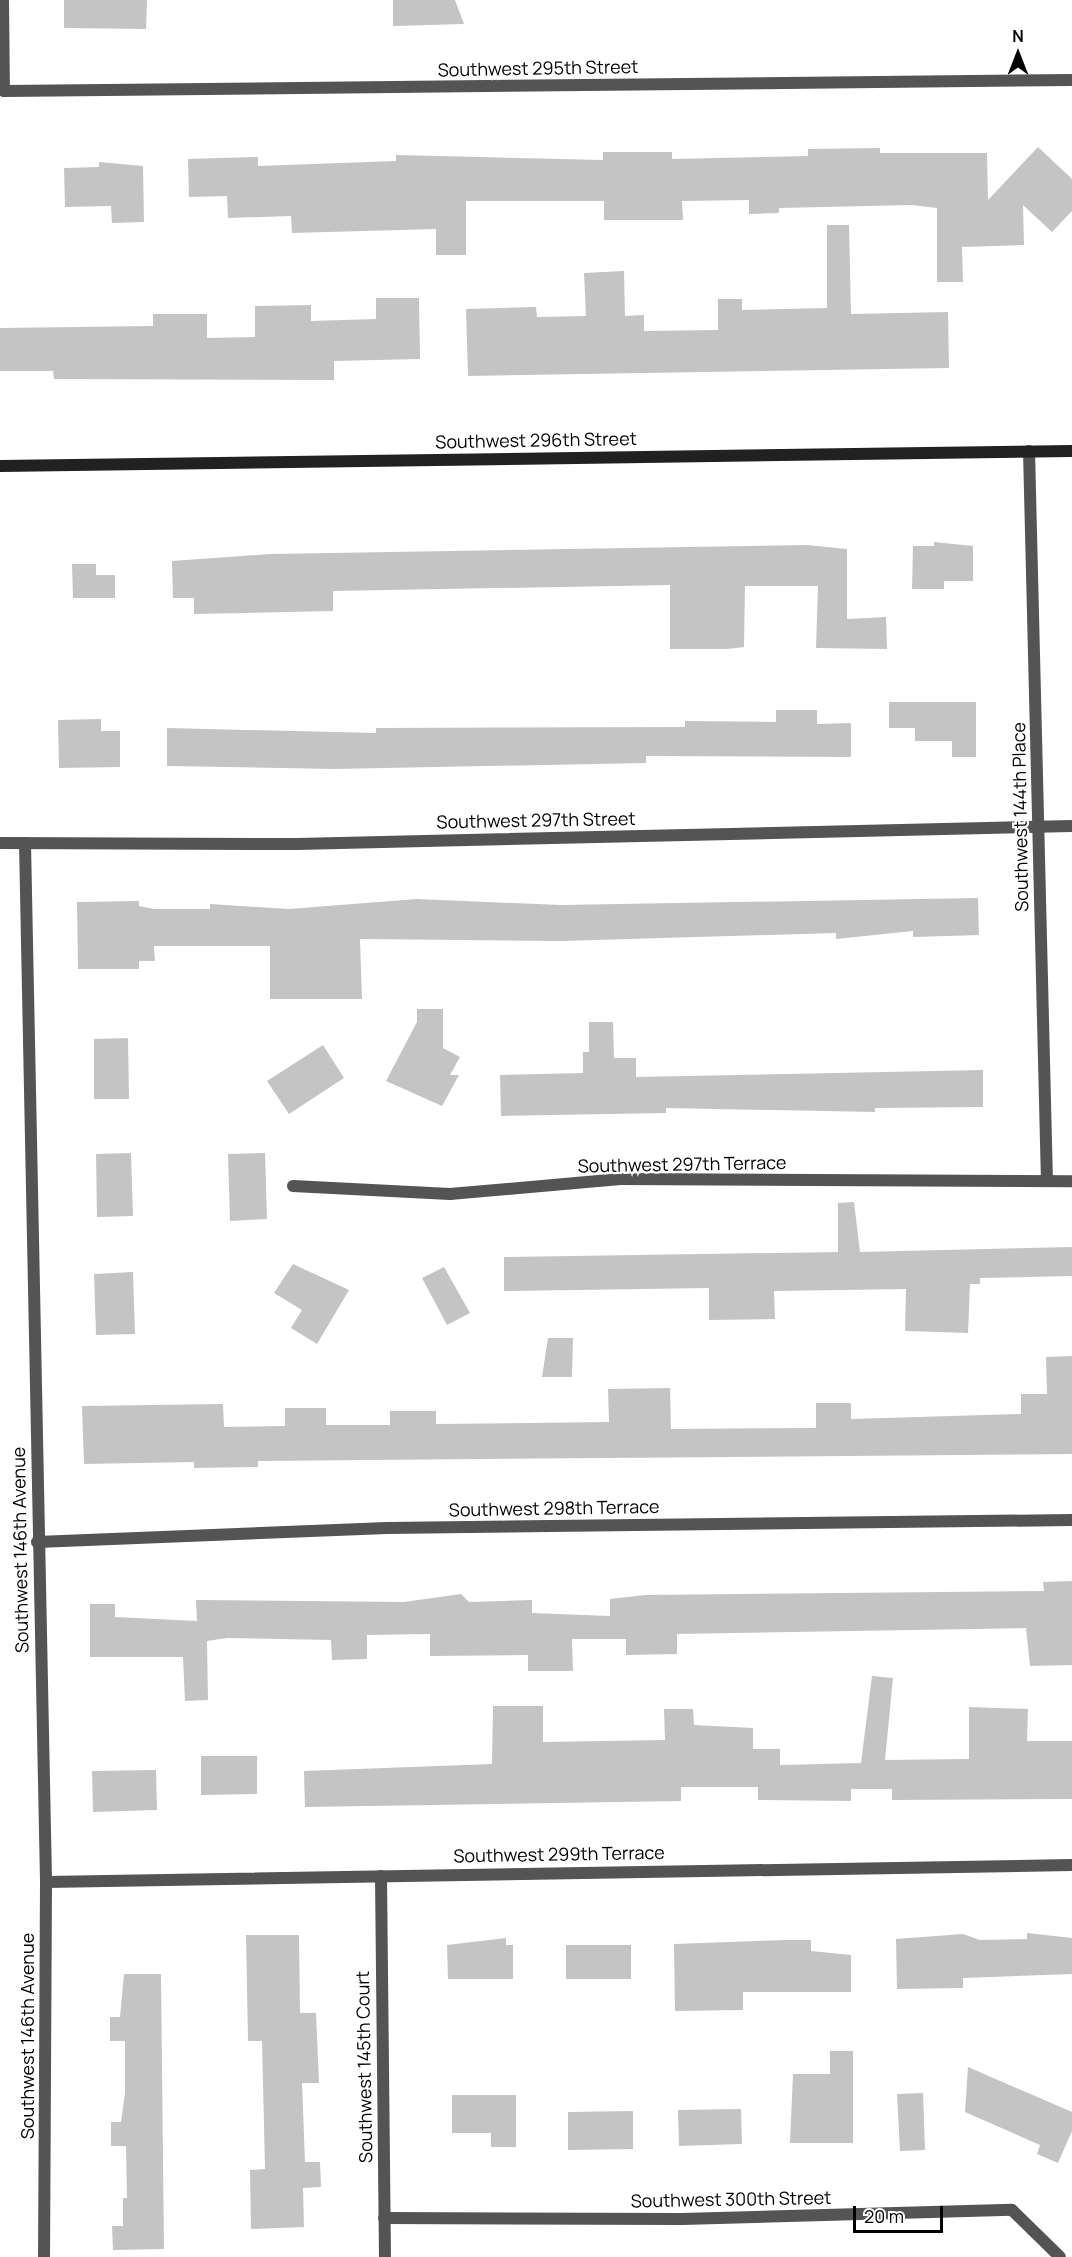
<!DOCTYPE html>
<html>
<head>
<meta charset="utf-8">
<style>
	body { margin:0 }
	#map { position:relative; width:1072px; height:2257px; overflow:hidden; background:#fff; font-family:Manrope,sans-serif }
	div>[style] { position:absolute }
	.building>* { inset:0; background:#c4c4c4 }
	.street>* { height:12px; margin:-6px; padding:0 6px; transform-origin:6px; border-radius:6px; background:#545454 }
	.secondary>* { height:12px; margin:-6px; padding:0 6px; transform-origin:6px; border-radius:6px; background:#212121 }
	span { translate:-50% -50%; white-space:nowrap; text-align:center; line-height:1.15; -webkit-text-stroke:4.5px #fff; paint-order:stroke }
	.street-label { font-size:18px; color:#000 }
	.north { position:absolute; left:988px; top:24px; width:60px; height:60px; -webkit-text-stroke:4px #fff; paint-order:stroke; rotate:0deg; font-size:16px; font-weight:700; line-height:24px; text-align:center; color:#000 }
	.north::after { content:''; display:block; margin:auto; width:21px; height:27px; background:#000; clip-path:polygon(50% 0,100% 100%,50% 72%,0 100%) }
	.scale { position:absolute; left:853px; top:2206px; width:90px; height:27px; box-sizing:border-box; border:3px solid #000; border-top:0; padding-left:8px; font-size:18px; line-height:21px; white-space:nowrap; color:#000; -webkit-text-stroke:4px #fff; paint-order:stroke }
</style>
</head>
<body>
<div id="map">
	<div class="building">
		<div style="clip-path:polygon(64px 0,147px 0,146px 29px,64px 28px)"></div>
		<div style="clip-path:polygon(393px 0,455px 0,464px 24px,393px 26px)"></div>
		<div style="clip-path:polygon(1038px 147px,1072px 179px,1072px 211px,1052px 232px,1023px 205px,1024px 245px,962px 247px,963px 282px,937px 282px,937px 208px,912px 205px,779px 208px,779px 213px,749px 214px,749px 200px,682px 201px,683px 220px,604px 220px,604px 201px,466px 201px,466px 255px,436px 255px,436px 229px,292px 233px,291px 216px,228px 218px,227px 196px,189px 197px,188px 159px,258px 157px,258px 166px,396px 161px,396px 155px,603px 160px,603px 152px,672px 152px,672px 159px,808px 156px,808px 149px,880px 148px,880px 153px,987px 153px,988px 200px)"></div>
		<div style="clip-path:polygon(99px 162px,143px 166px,144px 222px,112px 223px,111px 206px,65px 207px,64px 168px,99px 167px)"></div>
		<div style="clip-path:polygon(827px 225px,849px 225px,851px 314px,948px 312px,949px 368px,468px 376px,466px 309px,536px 307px,537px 317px,586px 316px,584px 273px,624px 271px,625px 316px,644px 315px,644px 331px,718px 330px,718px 299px,742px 299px,742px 310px,827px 308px)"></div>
		<div style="clip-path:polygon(376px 298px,419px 298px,420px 359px,334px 361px,334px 380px,54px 379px,53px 371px,0 371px,0 328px,153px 326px,153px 314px,207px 314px,207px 338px,255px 337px,255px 306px,311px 305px,311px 321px,376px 319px)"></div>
		<div style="clip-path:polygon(934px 542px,973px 546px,973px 581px,944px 581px,944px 589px,912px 589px,913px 546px,934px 546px)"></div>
		<div style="clip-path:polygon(807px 545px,847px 549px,847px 619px,886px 617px,887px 649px,816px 648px,818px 586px,745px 586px,744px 647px,727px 649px,670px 649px,670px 585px,333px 591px,333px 611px,194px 614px,194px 598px,173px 598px,172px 561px,270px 554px)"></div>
		<div style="clip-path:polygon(72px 564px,96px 564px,96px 575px,115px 575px,115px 598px,73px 598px)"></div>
		<div style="clip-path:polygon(889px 702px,976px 702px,976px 757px,952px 757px,952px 741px,915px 741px,915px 728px,889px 728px)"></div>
		<div style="clip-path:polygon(776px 710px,817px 710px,817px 724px,851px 723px,851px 757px,646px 756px,646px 763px,334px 769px,167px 766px,167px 728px,376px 733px,376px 728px,685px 727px,685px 721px,776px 722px)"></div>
		<div style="clip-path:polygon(101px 719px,101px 731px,120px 731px,120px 767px,59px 768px,58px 720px)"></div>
		<div style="clip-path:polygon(978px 898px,979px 935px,913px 937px,913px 931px,836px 939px,836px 933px,561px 941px,360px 939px,362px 999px,270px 999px,270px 946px,154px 946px,155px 961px,139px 961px,139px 969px,78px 969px,77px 902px,139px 901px,139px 906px,154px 909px,210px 909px,210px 904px,289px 909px,417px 899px,561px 905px)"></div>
		<div style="clip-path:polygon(417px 1009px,443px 1009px,443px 1048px,460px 1057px,450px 1075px,459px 1075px,442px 1106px,386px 1081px,417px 1022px)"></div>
		<div style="clip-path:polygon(589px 1022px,613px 1022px,614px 1058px,636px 1058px,636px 1077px,983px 1070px,983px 1107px,875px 1108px,875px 1112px,666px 1108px,666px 1113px,501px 1116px,500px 1075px,583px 1073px,583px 1052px,589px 1052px)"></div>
		<div style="clip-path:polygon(128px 1038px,129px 1099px,94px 1099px,94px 1039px)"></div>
		<div style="clip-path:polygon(323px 1045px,344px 1078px,289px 1114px,267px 1081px)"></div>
		<div style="clip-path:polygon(131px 1153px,133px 1216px,97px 1217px,96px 1154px)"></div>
		<div style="clip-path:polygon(265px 1153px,267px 1219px,230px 1221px,228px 1154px)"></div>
		<div style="clip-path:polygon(854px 1202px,860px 1252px,1072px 1247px,1072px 1276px,980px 1278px,980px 1284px,970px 1284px,968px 1333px,905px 1331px,906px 1289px,774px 1291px,775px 1319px,709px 1320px,709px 1288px,504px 1291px,504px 1257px,838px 1252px,838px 1203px)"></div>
		<div style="clip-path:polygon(293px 1264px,349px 1290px,317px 1344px,291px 1328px,302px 1310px,274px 1293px)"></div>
		<div style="clip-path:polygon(444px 1267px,470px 1313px,447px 1325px,422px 1278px)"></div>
		<div style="clip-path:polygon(133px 1272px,135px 1334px,96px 1335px,94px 1274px)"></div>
		<div style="clip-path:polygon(548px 1338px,573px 1338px,572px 1377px,542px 1377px)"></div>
		<div style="clip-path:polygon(1072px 1356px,1072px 1454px,258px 1461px,258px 1467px,194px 1468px,194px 1462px,84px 1464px,82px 1406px,223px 1404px,224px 1427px,285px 1426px,285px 1408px,326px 1408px,326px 1425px,390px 1425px,390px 1411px,436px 1411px,436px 1424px,609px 1422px,608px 1389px,670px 1388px,671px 1429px,816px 1428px,816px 1403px,851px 1403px,851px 1419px,1021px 1414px,1021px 1394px,1047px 1394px,1046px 1357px)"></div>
		<div style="clip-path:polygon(1072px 1581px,1072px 1665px,1030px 1666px,1026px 1628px,677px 1634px,677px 1654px,626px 1655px,626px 1639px,572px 1639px,573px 1671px,528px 1671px,528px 1655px,430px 1656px,430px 1634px,367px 1635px,367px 1659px,332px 1660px,331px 1640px,227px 1638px,207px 1641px,208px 1700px,185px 1701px,183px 1657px,90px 1657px,90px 1604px,115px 1604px,115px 1617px,197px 1621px,196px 1600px,404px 1602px,461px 1594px,469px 1602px,532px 1600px,532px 1613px,610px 1616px,610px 1599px,645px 1595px,1044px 1591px,1043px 1582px)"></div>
		<div style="clip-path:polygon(872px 1676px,893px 1678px,885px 1760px,969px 1759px,969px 1707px,1028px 1709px,1027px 1741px,1072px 1741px,1072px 1799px,892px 1800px,892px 1789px,851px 1789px,851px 1801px,758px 1800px,758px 1787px,681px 1787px,681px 1801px,305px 1807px,304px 1771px,492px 1764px,493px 1706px,543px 1706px,543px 1742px,665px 1740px,664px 1709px,693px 1709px,694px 1725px,753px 1728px,753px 1749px,780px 1749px,780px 1765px,861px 1763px)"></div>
		<div style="clip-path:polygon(201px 1756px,257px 1756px,257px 1794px,201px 1795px)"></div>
		<div style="clip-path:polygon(156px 1770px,157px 1810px,93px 1812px,92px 1771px)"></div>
		<div style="clip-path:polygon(1027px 1933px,1072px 1938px,1072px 1974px,963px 1978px,963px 1988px,897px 1989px,896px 1939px,963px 1934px,980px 1940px,1027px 1939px)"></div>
		<div style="clip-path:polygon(246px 1935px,299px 1935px,300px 2013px,316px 2013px,319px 2083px,302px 2083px,305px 2162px,320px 2162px,321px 2187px,303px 2188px,304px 2227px,251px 2229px,250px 2170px,265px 2169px,262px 2041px,248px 2041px)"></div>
		<div style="clip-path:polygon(506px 1938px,506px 1945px,513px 1945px,513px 1979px,448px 1979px,447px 1945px)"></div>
		<div style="clip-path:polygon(785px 1940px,811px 1940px,811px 1951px,851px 1955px,851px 1992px,743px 1992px,743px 2010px,675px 2011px,674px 1944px)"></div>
		<div style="clip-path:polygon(566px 1945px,631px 1945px,631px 1979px,566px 1979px)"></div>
		<div style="clip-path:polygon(124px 1974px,161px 1974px,164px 2249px,113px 2250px,112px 2226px,123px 2226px,123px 2198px,127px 2198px,126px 2146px,111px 2146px,111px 2122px,121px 2122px,125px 2093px,125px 2041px,110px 2041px,110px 2017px,120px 2017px)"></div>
		<div style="clip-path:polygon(830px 2051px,853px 2051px,853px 2143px,790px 2143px,793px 2074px,830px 2074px)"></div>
		<div style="clip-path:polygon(968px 2067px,1072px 2112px,1072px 2131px,1058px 2163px,1037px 2154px,1040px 2145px,965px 2112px)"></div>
		<div style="clip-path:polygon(923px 2093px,925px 2150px,900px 2151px,897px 2094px)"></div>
		<div style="clip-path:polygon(452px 2095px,516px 2095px,516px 2147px,491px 2147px,491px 2133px,452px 2133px)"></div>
		<div style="clip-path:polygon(741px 2109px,742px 2144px,679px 2146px,678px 2110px)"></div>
		<div style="clip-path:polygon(633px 2111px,633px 2149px,568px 2150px,568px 2112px)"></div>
	</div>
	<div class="street">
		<div style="left:3px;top:0;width:91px;rotate:89.4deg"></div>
		<div style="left:4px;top:91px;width:1068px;rotate:-0.59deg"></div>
		<div style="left:1029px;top:451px;width:730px;rotate:88.59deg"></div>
		<div style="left:0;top:843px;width:297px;rotate:0.2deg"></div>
		<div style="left:297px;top:844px;width:775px;rotate:-1.33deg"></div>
		<div style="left:25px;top:843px;width:1039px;rotate:88.84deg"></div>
		<div style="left:46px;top:1882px;width:375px;rotate:90.3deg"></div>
		<div style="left:293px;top:1186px;width:157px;rotate:2.9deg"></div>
		<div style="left:450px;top:1194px;width:171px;rotate:-5deg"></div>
		<div style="left:620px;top:1179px;width:452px;rotate:0.3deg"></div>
		<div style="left:37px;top:1542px;width:350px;rotate:-2.3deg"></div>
		<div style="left:387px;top:1528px;width:685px;rotate:-0.67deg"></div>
		<div style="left:381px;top:1876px;width:381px;rotate:89.4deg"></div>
		<div style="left:46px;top:1882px;width:1026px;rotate:-0.95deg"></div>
		<div style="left:384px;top:2218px;width:298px;rotate:0.2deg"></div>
		<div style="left:682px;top:2219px;width:330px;rotate:-1.6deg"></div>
		<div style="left:1012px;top:2210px;width:67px;rotate:44.4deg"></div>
	</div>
	<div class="secondary">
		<div style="left:0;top:466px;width:1072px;rotate:-0.8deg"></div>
	</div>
	<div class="street-label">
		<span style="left:538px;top:68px;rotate:-1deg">Southwest 295th Street</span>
		<span style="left:536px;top:440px;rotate:-1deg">Southwest 296th Street</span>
		<span style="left:1020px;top:817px;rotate:-91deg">Southwest 144th Place</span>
		<span style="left:536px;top:820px;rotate:-1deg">Southwest 297th Street</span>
		<span style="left:682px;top:1164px;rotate:-1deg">Southwest 297th Terrace</span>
		<span style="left:554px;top:1508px;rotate:-1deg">Southwest 298th Terrace</span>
		<span style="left:20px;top:1550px;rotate:-91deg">Southwest 146th Avenue</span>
		<span style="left:559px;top:1854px;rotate:-1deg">Southwest 299th Terrace</span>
		<span style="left:27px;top:2036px;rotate:-90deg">Southwest 146th Avenue</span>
		<span style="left:364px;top:2067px;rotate:-91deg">Southwest 145th Court</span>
		<span style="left:731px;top:2199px;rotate:-1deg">Southwest 300th Street</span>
	</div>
	<div class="north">N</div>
	<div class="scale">20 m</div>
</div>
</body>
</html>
